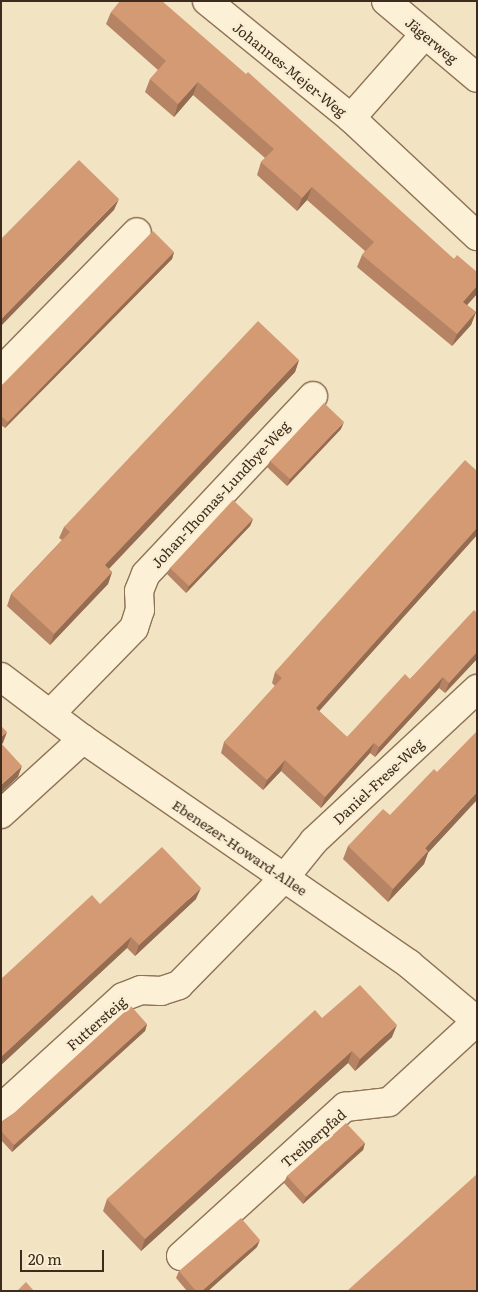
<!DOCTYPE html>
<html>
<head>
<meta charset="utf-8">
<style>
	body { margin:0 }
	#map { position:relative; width:478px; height:1292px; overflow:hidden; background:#f2e3c2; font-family:Literata,serif }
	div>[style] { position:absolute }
	.roads { filter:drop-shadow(1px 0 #8e7357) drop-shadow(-1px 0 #8e7357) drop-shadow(0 1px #8e7357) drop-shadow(0 -1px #8e7357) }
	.minor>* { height:28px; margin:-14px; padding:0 14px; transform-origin:14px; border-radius:14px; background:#fcf0d6 }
	.wall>* { inset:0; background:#b68464 }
	.shaded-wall>* { inset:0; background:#946c51 }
	.building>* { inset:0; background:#d49a74 }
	span { translate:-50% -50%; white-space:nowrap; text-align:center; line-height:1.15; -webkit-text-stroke:5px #f9edd2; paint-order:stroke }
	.street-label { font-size:14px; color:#3d2b1d }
	.frame { position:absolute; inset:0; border:2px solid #3d2b1d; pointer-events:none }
	.scale { position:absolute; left:20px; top:1250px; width:84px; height:22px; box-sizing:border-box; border:2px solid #3d2b1d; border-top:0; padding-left:6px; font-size:15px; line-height:18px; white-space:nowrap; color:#3d2b1d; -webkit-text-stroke:4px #f9edd2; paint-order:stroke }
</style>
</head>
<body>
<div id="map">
	<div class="roads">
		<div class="minor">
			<div style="left:207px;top:1px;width:186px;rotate:39.1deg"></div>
			<div style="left:351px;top:118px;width:173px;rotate:43.1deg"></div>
			<div style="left:386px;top:1px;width:119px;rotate:40.2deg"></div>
			<div style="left:351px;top:118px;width:112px;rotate:-48.6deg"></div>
			<div style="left:1px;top:371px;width:194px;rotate:-45.6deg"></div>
			<div style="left:1px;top:677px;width:103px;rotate:37.1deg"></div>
			<div style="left:83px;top:739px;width:396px;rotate:34.6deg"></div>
			<div style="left:409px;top:964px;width:89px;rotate:40deg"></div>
			<div style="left:50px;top:714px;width:120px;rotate:-45.7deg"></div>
			<div style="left:134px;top:628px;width:19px;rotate:-72deg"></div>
			<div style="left:140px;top:610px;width:19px;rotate:-93deg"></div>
			<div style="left:139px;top:591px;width:18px;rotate:-68deg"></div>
			<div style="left:146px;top:574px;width:244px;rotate:-46.8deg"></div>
			<div style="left:1px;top:814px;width:111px;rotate:-42.4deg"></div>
			<div style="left:1px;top:1108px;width:165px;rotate:-42.3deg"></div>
			<div style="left:123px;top:997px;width:19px;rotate:-21deg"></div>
			<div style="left:141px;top:990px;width:20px;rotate:3deg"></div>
			<div style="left:161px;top:991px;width:19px;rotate:-18deg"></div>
			<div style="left:179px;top:985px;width:151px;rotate:-45.5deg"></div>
			<div style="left:285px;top:877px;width:46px;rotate:-51.1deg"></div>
			<div style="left:314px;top:841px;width:223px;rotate:-43deg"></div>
			<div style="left:181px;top:1256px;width:222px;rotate:-42.3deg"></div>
			<div style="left:345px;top:1107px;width:44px;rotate:-6.5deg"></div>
			<div style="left:389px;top:1102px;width:120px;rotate:-42.6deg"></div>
		</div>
	</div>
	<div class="wall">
		<div style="clip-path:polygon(111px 12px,454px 259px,477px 272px,477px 294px,467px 305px,476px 312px,471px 325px,452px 346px,357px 267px,362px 255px,365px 251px,307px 200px,297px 211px,257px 175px,261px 162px,265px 158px,193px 95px,174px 117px,145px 92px,150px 79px,158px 70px,106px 24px)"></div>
		<div style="clip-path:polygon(174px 252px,172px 259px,5px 428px,1px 425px,1px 386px)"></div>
		<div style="clip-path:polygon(299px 360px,295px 372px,109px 569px,112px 572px,108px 584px,50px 645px,7px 606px,11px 594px,62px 540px,59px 538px,64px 527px)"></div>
		<div style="clip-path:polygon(341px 429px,287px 486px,267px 467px,270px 461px)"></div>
		<div style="clip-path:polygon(477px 471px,477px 535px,319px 711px,347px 737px,410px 679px,477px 613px,477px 659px,445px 693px,439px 688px,375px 757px,370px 753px,321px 808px,281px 771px,263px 790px,221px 753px,224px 742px,275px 686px,272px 683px,275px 672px)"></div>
		<div style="clip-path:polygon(253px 519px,250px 526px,186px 593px,167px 574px,170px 568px)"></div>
		<div style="clip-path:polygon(390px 815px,428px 853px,424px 864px,388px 902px,343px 859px,348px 846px)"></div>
		<div style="clip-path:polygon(196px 899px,135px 956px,127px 948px,1px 1065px,1px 979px,100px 904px)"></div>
		<div style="clip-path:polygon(322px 1018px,392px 1037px,355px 1071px,348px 1063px,141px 1251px,103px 1211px,107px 1199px)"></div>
		<div style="clip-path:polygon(147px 1024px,145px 1031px,12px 1152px,1px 1140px,1px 1122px)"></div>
		<div style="clip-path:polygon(365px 1143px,363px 1150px,303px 1204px,284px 1183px,287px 1176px)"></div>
		<div style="clip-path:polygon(257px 1247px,208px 1291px,187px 1291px,176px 1278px,179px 1271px)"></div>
	</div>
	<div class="shaded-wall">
		<div style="clip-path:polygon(198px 82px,193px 95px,174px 117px,178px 104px)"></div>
		<div style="clip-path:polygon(312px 187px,307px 200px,297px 211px,302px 198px)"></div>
		<div style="clip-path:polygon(119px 199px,114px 210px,1px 326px,1px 319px)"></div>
		<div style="clip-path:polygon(174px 252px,172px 259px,5px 428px,8px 422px)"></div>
		<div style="clip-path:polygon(477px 286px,477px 294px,459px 314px,463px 302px)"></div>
		<div style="clip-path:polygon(476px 312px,471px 325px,452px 346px,457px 334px)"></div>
		<div style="clip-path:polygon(299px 360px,295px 372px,101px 577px,105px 565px)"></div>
		<div style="clip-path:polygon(344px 422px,341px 429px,287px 486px,290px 479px)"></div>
		<div style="clip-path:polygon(253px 519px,250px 526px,186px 593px,189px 586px)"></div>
		<div style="clip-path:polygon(477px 528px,477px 535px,312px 719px,316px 708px)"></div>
		<div style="clip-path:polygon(112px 572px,108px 584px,50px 645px,54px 634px)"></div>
		<div style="clip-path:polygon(477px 652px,477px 659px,445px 693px,449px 683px)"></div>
		<div style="clip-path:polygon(443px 677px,439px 688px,375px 757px,379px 747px)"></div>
		<div style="clip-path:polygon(7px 732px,3px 743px,1px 745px,1px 737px)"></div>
		<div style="clip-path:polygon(374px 743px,370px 753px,321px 808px,325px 797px)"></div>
		<div style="clip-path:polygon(285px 760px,281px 771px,263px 790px,267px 780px)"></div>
		<div style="clip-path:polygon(22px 766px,18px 777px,1px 793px,1px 785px)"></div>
		<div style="clip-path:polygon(477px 792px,477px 800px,428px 853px,424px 864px,388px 902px,393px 889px,425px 848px)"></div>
		<div style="clip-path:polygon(201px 888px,196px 899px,135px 956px,139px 945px)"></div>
		<div style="clip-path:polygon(131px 937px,127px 948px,1px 1065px,1px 1057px)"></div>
		<div style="clip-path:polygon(147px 1024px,145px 1031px,12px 1152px,14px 1145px)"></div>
		<div style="clip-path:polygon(397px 1025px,392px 1037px,355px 1071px,360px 1059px)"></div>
		<div style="clip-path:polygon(352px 1051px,348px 1063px,141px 1251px,145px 1239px)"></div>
		<div style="clip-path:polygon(365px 1143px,363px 1150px,303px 1204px,306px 1197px)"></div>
		<div style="clip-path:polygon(260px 1240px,257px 1247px,208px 1291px,202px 1291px)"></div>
	</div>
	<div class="building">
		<div style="clip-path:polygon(120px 1px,162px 1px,246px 74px,248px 72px,454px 259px,457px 255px,477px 272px,477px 286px,463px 302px,476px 312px,457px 334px,362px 255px,374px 242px,312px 187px,302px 198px,261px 162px,274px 149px,198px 82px,178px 104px,150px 79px,166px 61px,111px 12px)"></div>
		<div style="clip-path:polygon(79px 160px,119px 199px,1px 319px,1px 239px)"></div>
		<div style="clip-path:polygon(153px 231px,174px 252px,8px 422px,1px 416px,1px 386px)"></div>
		<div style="clip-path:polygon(258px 321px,299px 360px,105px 565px,112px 572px,54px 634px,11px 594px,70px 532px,64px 527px)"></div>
		<div style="clip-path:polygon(324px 403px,344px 422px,290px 479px,270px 461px)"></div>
		<div style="clip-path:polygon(465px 460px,477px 471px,477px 528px,316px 708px,347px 737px,405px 674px,410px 679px,474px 610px,477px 613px,477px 652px,449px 683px,443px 677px,379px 747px,374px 743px,325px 797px,285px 760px,267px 780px,224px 742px,282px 678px,275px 672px)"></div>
		<div style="clip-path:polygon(233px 500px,253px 519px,189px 586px,170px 568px)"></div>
		<div style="clip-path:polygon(1px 726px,7px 732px,1px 737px)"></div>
		<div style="clip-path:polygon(477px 731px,477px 792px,425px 848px,428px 851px,393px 889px,348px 846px,383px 809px,390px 815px,434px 769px,437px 772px)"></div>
		<div style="clip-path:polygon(1px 743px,22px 766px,1px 785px)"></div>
		<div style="clip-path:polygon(162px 847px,201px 888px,139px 945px,131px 937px,1px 1057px,1px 979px,92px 895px,100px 904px)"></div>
		<div style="clip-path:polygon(360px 985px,397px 1025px,360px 1059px,352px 1051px,145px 1239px,107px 1199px,315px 1010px,322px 1018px)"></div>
		<div style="clip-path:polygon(131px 1006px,147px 1024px,14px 1145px,1px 1131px,1px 1122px,14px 1113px)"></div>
		<div style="clip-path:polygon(346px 1123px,365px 1143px,306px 1197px,287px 1176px)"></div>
		<div style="clip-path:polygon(477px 1174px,477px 1291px,347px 1291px)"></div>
		<div style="clip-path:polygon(241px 1218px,260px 1240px,202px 1291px,196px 1291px,179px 1271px)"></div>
		<div style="clip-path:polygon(26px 1282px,34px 1291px,17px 1291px)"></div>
	</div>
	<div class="street-label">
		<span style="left:432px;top:40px;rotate:40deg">Jägerweg</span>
		<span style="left:290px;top:69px;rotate:39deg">Johannes-Mejer-Weg</span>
		<span style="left:220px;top:494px;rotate:-47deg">Johan-Thomas-Lundbye-Weg</span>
		<span style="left:378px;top:781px;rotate:-43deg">Daniel-Frese-Weg</span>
		<span style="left:240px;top:847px;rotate:34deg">Ebenezer-Howard-Allee</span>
		<span style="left:96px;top:1023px;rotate:-41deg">Futtersteig</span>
		<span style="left:313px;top:1138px;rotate:-41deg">Treiberpfad</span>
	</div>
	<div class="frame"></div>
	<div class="scale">20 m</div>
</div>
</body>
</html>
